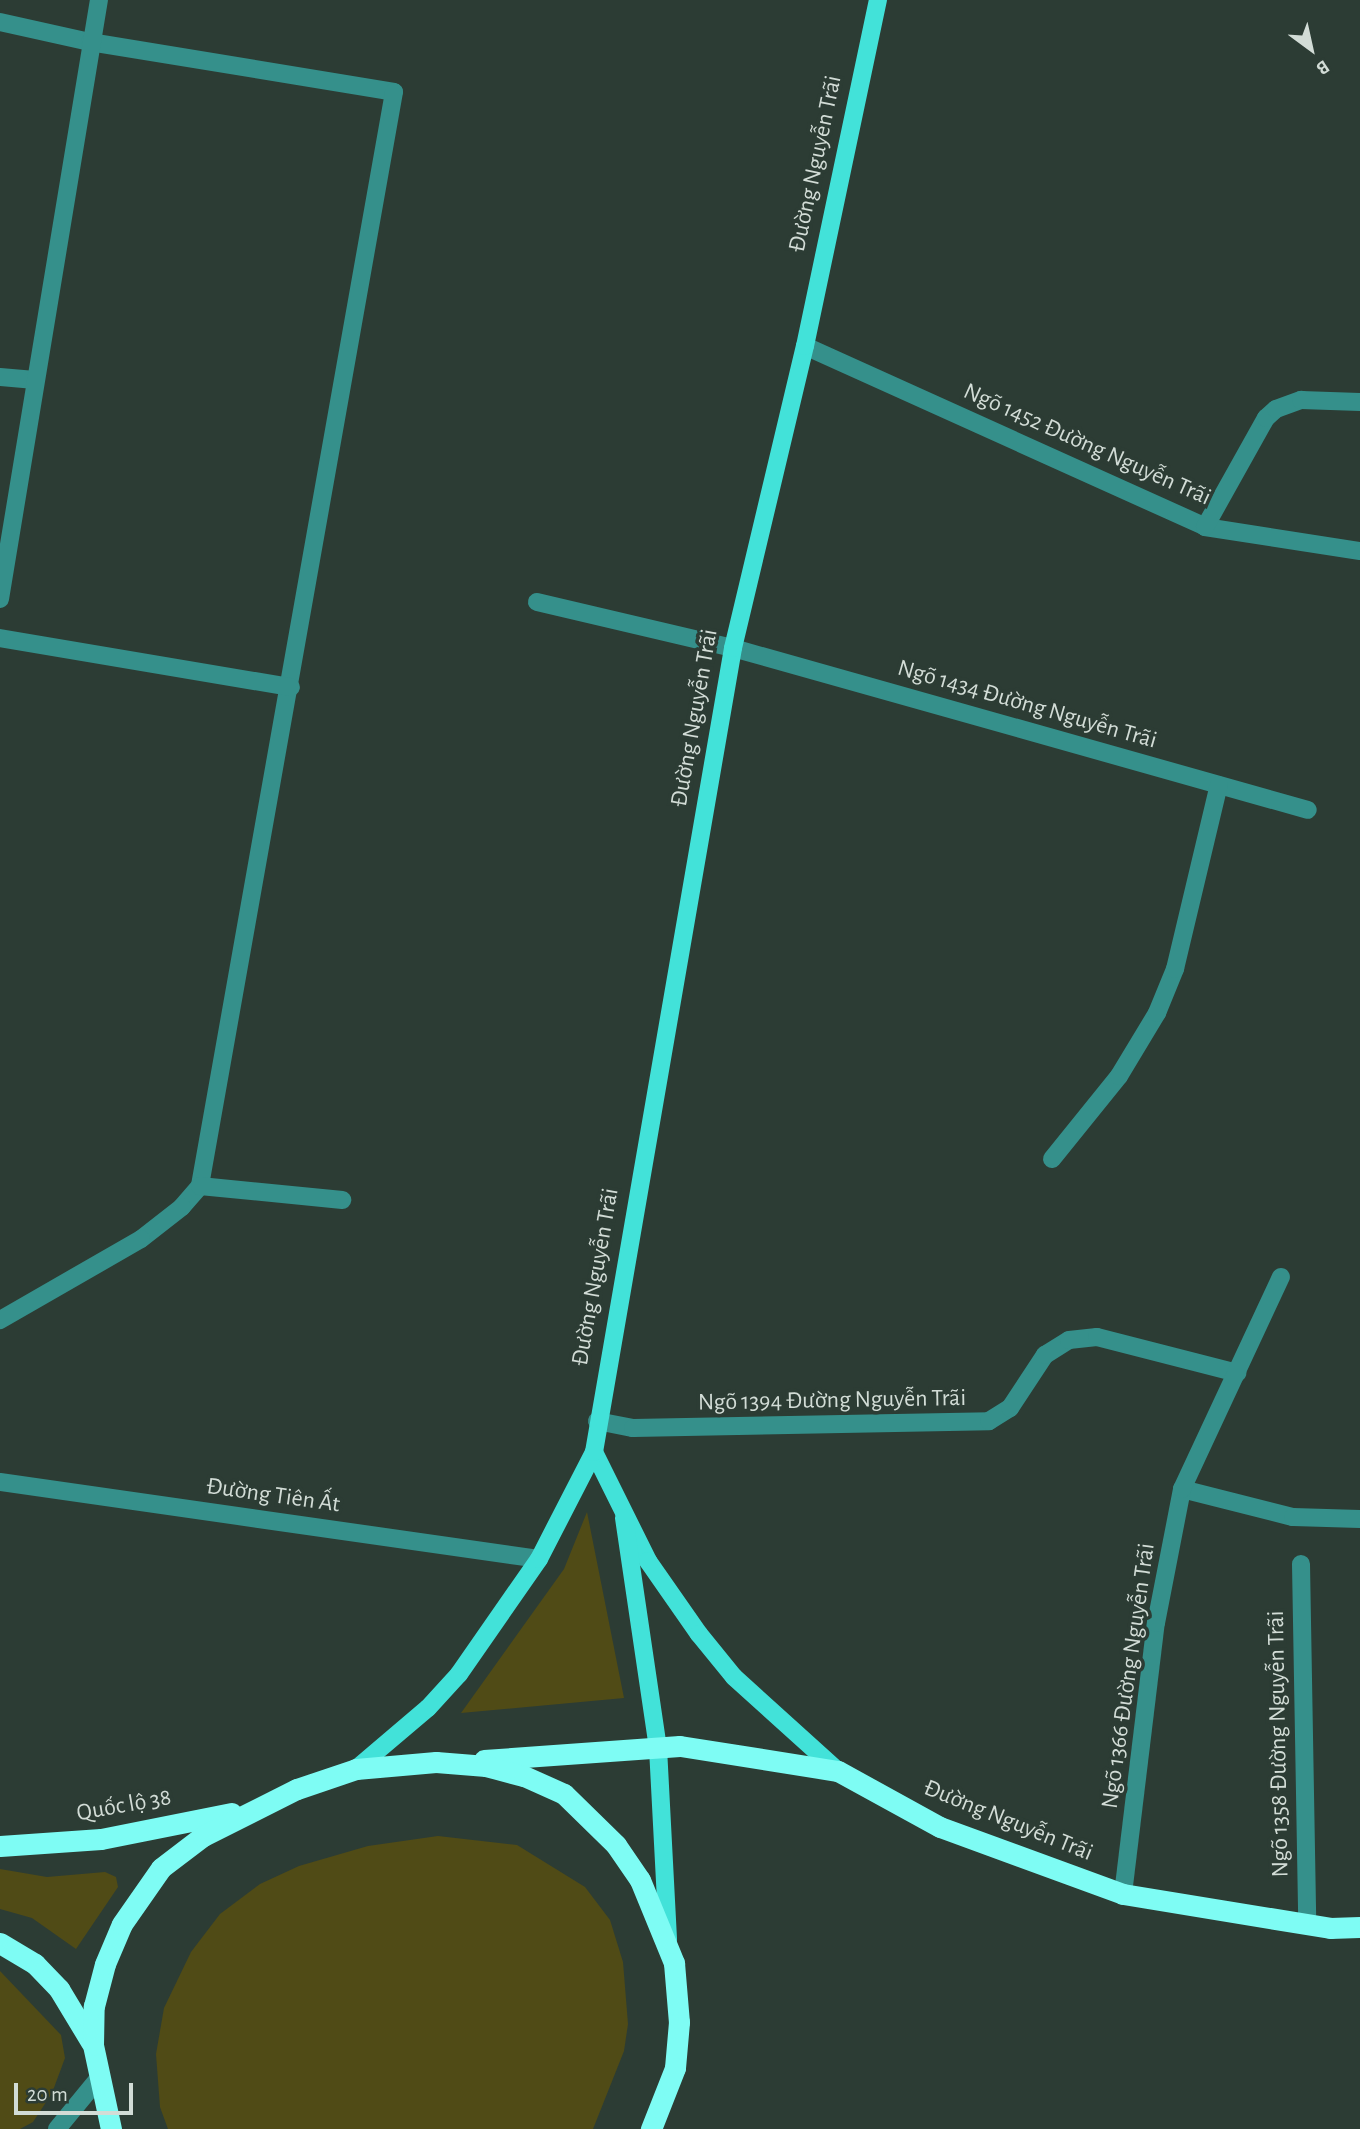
<!DOCTYPE html>
<html>
<head>
<meta charset="utf-8">
<style>
	body { margin:0 }
	#map { position:relative; width:1360px; height:2129px; overflow:hidden; background:#2c3c34; font-family:"Alegreya Sans",sans-serif }
	div>[style] { position:absolute }
	.green>* { inset:0; background:#504b16 }
	.minor>* { height:18px; margin:-9px; padding:0 9px; transform-origin:9px; border-radius:9px; background:#35908b }
	.major>* { height:18px; margin:-9px; padding:0 9px; transform-origin:9px; border-radius:9px; background:#42e2d9 }
	.highway>* { height:21px; margin:-10.5px; padding:0 10.5px; transform-origin:10.5px; border-radius:10.5px; background:#7efcf4 }
	span { translate:-50% -50%; white-space:nowrap; text-align:center; line-height:1.15; -webkit-text-stroke:7px #2c3c34; paint-order:stroke }
	.street-label { font-size:24px; color:#d2dcd6 }
	.north { position:absolute; left:1276px; top:14px; width:70px; height:70px; -webkit-text-stroke:5px #2c3c34; paint-order:stroke; rotate:147deg; font-size:19px; font-weight:700; line-height:28px; text-align:center; color:#d2dcd6 }
	.north::after { content:''; display:block; margin:auto; width:24px; height:32px; background:#d2dcd6; clip-path:polygon(50% 0,100% 100%,50% 72%,0 100%) }
	.scale { position:absolute; left:14px; top:2083px; width:119px; height:32px; box-sizing:border-box; border:4px solid #d2dcd6; border-top:0; padding-left:9px; font-size:21px; line-height:24px; white-space:nowrap; color:#d2dcd6; -webkit-text-stroke:5px #2c3c34; paint-order:stroke }
</style>
</head>
<body>
<div id="map">
	<div class="green">
		<div style="clip-path:polygon(587px 1512px,624px 1698px,461px 1713px,564px 1569px)"></div>
		<div style="clip-path:polygon(438px 1836px,517px 1845px,585px 1887px,610px 1920px,623px 1962px,628px 2024px,624px 2051px,593px 2129px,168px 2129px,160px 2107px,156px 2054px,164px 2008px,191px 1952px,220px 1914px,260px 1884px,299px 1866px,368px 1846px)"></div>
		<div style="clip-path:polygon(0 1869px,47px 1877px,105px 1872px,116px 1877px,118px 1887px,76px 1949px,32px 1918px,0 1909px)"></div>
		<div style="clip-path:polygon(0 1971px,61px 2035px,65px 2058px,52px 2093px,33px 2122px,20px 2129px,0 2129px)"></div>
	</div>
	<div class="minor">
		<div style="left:0;top:22px;width:92px;rotate:12.5deg"></div>
		<div style="left:90px;top:42px;width:308px;rotate:9.3deg"></div>
		<div style="left:394px;top:92px;width:1111px;rotate:100.06deg"></div>
		<div style="left:200px;top:1186px;width:28px;rotate:131deg"></div>
		<div style="left:182px;top:1207px;width:52px;rotate:142deg"></div>
		<div style="left:141px;top:1239px;width:163px;rotate:150.1deg"></div>
		<div style="left:805px;top:346px;width:439px;rotate:24.3deg"></div>
		<div style="left:1205px;top:527px;width:157px;rotate:8.8deg"></div>
		<div style="left:0;top:377px;width:35px;rotate:5deg"></div>
		<div style="left:1205px;top:527px;width:125px;rotate:-60.8deg"></div>
		<div style="left:1266px;top:418px;width:13px;rotate:-42deg"></div>
		<div style="left:1276px;top:409px;width:27px;rotate:-20deg"></div>
		<div style="left:1301px;top:400px;width:59px;rotate:1.9deg"></div>
		<div style="left:0;top:599px;width:607px;rotate:-80.62deg"></div>
		<div style="left:537px;top:602px;width:201px;rotate:13.2deg"></div>
		<div style="left:733px;top:648px;width:597px;rotate:15.73deg"></div>
		<div style="left:0;top:638px;width:295px;rotate:9.6deg"></div>
		<div style="left:1052px;top:1159px;width:107px;rotate:-51.1deg"></div>
		<div style="left:1119px;top:1076px;width:74px;rotate:-58.9deg"></div>
		<div style="left:1157px;top:1013px;width:48px;rotate:-67.8deg"></div>
		<div style="left:1175px;top:969px;width:189px;rotate:-76.6deg"></div>
		<div style="left:200px;top:1186px;width:143px;rotate:5.6deg"></div>
		<div style="left:597px;top:1421px;width:37px;rotate:11deg"></div>
		<div style="left:633px;top:1428px;width:356px;rotate:-1.1deg"></div>
		<div style="left:989px;top:1421px;width:25px;rotate:-32deg"></div>
		<div style="left:1010px;top:1408px;width:64px;rotate:-56.6deg"></div>
		<div style="left:1045px;top:1355px;width:28px;rotate:-32deg"></div>
		<div style="left:1069px;top:1340px;width:28px;rotate:-6deg"></div>
		<div style="left:1097px;top:1337px;width:145px;rotate:14.4deg"></div>
		<div style="left:0;top:1482px;width:544px;rotate:8.13deg"></div>
		<div style="left:1182px;top:1489px;width:114px;rotate:14.2deg"></div>
		<div style="left:1293px;top:1517px;width:67px;rotate:1.7deg"></div>
		<div style="left:1301px;top:1564px;width:360px;rotate:89deg"></div>
		<div style="left:1123px;top:1894px;width:273px;rotate:-83.1deg"></div>
		<div style="left:1156px;top:1623px;width:136px;rotate:-79deg"></div>
		<div style="left:1182px;top:1489px;width:234px;rotate:-65deg"></div>
		<div style="left:57px;top:2129px;width:65px;rotate:-50.6deg"></div>
	</div>
	<div class="major">
		<div style="left:594px;top:1452px;width:122px;rotate:63.6deg"></div>
		<div style="left:648px;top:1561px;width:89px;rotate:55.1deg"></div>
		<div style="left:699px;top:1634px;width:55px;rotate:50.9deg"></div>
		<div style="left:734px;top:1677px;width:140px;rotate:42.1deg"></div>
		<div style="left:624px;top:1518px;width:232px;rotate:81.6deg"></div>
		<div style="left:658px;top:1748px;width:192px;rotate:87deg"></div>
		<div style="left:356px;top:1769px;width:94px;rotate:-40.3deg"></div>
		<div style="left:428px;top:1708px;width:46px;rotate:-47.6deg"></div>
		<div style="left:459px;top:1674px;width:140px;rotate:-55.2deg"></div>
		<div style="left:539px;top:1559px;width:120px;rotate:-62.8deg"></div>
		<div style="left:594px;top:1452px;width:816px;rotate:-80.19deg"></div>
		<div style="left:733px;top:648px;width:310px;rotate:-76.6deg"></div>
		<div style="left:805px;top:346px;width:354px;rotate:-78.1deg"></div>
	</div>
	<div class="highway">
		<div style="left:484px;top:1760px;width:196px;rotate:-4.1deg"></div>
		<div style="left:680px;top:1746px;width:160px;rotate:9deg"></div>
		<div style="left:838px;top:1771px;width:116px;rotate:28.8deg"></div>
		<div style="left:940px;top:1827px;width:195px;rotate:20.1deg"></div>
		<div style="left:1123px;top:1894px;width:210px;rotate:9.3deg"></div>
		<div style="left:1330px;top:1928px;width:30px;rotate:-2deg"></div>
		<div style="left:0;top:1846px;width:101px;rotate:-4deg"></div>
		<div style="left:101px;top:1839px;width:133px;rotate:-11.3deg"></div>
		<div style="left:0;top:1943px;width:41px;rotate:31deg"></div>
		<div style="left:35px;top:1964px;width:35px;rotate:46deg"></div>
		<div style="left:59px;top:1989px;width:62px;rotate:58.9deg"></div>
		<div style="left:111px;top:2129px;width:86px;rotate:-102.1deg"></div>
		<div style="left:93px;top:2045px;width:39px;rotate:-89deg"></div>
		<div style="left:94px;top:2006px;width:43px;rotate:-75.3deg"></div>
		<div style="left:105px;top:1964px;width:43px;rotate:-67deg"></div>
		<div style="left:122px;top:1924px;width:68px;rotate:-55.1deg"></div>
		<div style="left:161px;top:1868px;width:53px;rotate:-37.3deg"></div>
		<div style="left:203px;top:1836px;width:105px;rotate:-26.6deg"></div>
		<div style="left:297px;top:1789px;width:62px;rotate:-18.7deg"></div>
		<div style="left:356px;top:1769px;width:80px;rotate:-5deg"></div>
		<div style="left:436px;top:1762px;width:50px;rotate:4.6deg"></div>
		<div style="left:486px;top:1766px;width:39px;rotate:15deg"></div>
		<div style="left:524px;top:1776px;width:44px;rotate:24.2deg"></div>
		<div style="left:564px;top:1794px;width:73px;rotate:44.4deg"></div>
		<div style="left:616px;top:1845px;width:42px;rotate:55.6deg"></div>
		<div style="left:640px;top:1880px;width:90px;rotate:67.7deg"></div>
		<div style="left:674px;top:1963px;width:59px;rotate:85.2deg"></div>
		<div style="left:679px;top:2022px;width:46px;rotate:95deg"></div>
		<div style="left:675px;top:2068px;width:66px;rotate:111.5deg"></div>
	</div>
	<div class="street-label">
		<span style="left:816px;top:164px;rotate:-78deg">Đường Nguyễn Trãi</span>
		<span style="left:1087px;top:445px;rotate:24deg">Ngõ 1452 Đường Nguyễn Trãi</span>
		<span style="left:1027px;top:705px;rotate:16deg">Ngõ 1434 Đường Nguyễn Trãi</span>
		<span style="left:695px;top:718px;rotate:-80deg">Đường Nguyễn Trãi</span>
		<span style="left:596px;top:1277px;rotate:-80deg">Đường Nguyễn Trãi</span>
		<span style="left:832px;top:1401px;rotate:-1deg">Ngõ 1394 Đường Nguyễn Trãi</span>
		<span style="left:273px;top:1496px;rotate:8deg">Đường Tiên Ất</span>
		<span style="left:1129px;top:1676px;rotate:-82deg">Ngõ 1366 Đường Nguyễn Trãi</span>
		<span style="left:1279px;top:1744px;rotate:-91deg">Ngõ 1358 Đường Nguyễn Trãi</span>
		<span style="left:124px;top:1806px;rotate:-10deg">Quốc lộ 38</span>
		<span style="left:1008px;top:1821px;rotate:22deg">Đường Nguyễn Trãi</span>
	</div>
	<div class="north">B</div>
	<div class="scale">20 m</div>
</div>
</body>
</html>
